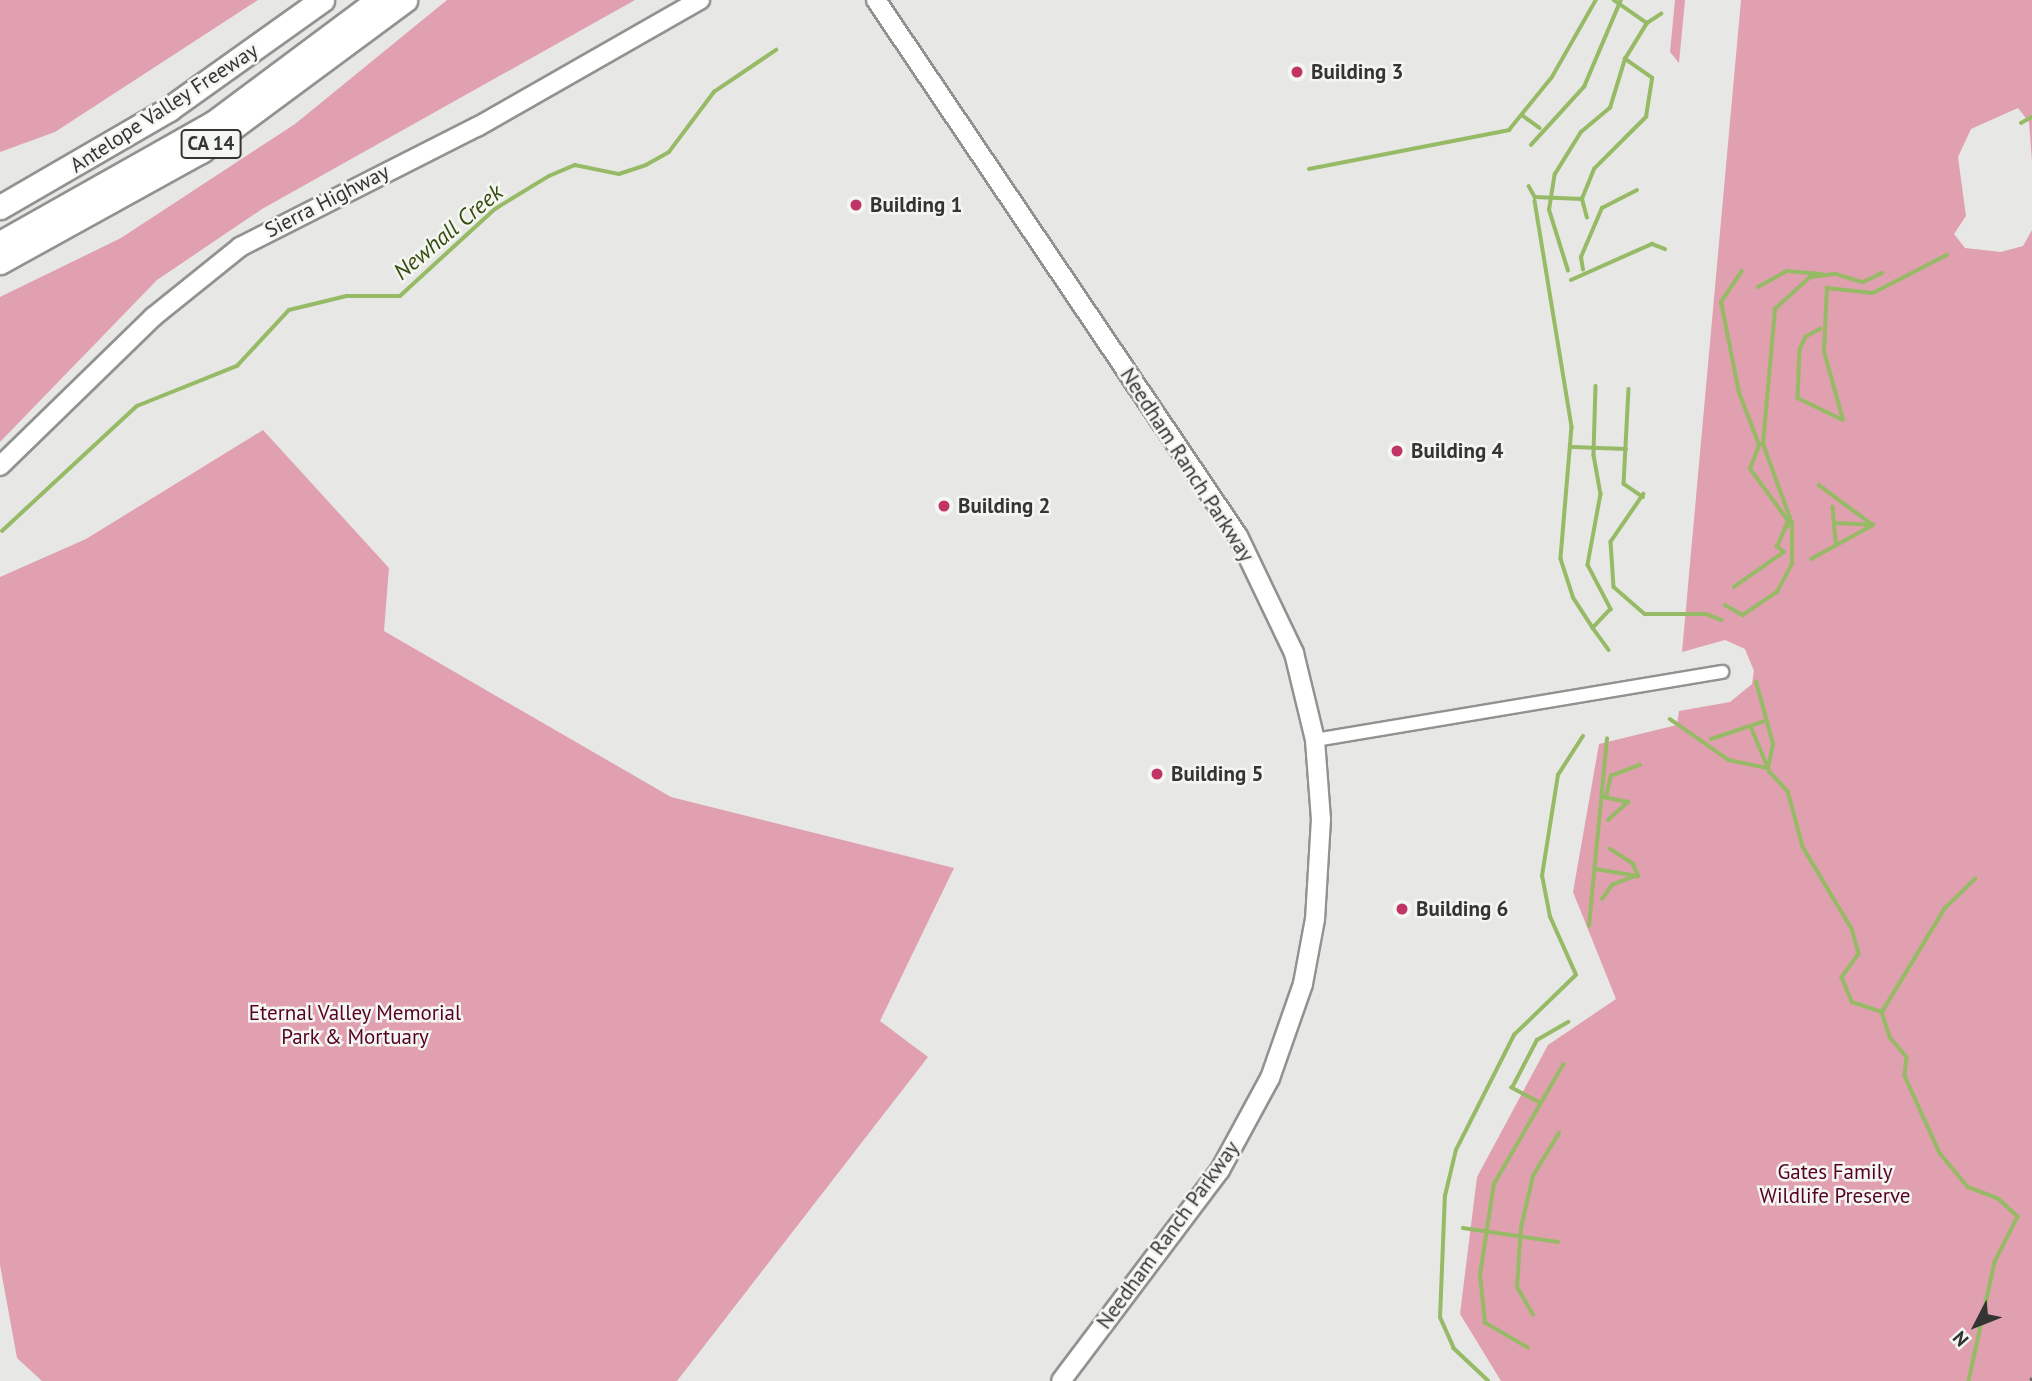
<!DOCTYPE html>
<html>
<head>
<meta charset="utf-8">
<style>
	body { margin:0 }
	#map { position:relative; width:2032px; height:1381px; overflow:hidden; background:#e7e8e5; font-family:"PT Sans",sans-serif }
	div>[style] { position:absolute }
	.green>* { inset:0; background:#e0a0af }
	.stream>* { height:3.5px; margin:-1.75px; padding:0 1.75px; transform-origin:1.75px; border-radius:1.75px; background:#96ba65 }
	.roads { filter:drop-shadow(2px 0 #91938f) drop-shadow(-2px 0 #91938f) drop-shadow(0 2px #91938f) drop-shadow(0 -2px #91938f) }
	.street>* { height:12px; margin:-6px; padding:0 6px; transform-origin:6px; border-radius:6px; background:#fff }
	.secondary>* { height:18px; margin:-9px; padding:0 9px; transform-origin:9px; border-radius:9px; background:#fff }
	.highway>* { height:23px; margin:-11.5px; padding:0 11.5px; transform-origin:11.5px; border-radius:11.5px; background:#fff }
	.rail>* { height:3.5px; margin-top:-1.75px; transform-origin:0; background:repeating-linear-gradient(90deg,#696a68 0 14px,transparent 0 21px) }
	.dots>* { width:19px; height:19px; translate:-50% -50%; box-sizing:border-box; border:4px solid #f4f6f2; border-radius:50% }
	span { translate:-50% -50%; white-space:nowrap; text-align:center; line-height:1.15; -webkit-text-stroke:5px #f4f6f2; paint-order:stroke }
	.shield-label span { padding:2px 5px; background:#f4f6f2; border:2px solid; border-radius:5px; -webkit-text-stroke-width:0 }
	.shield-label { font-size:19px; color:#343433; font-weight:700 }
	.poi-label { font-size:21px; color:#343433; font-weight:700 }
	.left { translate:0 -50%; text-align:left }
	.street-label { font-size:21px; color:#343433 }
	.park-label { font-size:21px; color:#570025 }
	.water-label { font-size:23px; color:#354c0e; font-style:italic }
	.north { position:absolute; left:1941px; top:1290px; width:70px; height:70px; -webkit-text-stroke:5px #f4f6f2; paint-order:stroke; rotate:228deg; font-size:19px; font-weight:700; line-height:28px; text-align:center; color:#343433 }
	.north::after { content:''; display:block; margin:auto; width:24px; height:32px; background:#343433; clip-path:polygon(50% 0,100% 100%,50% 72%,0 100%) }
</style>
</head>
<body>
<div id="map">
	<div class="green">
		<div style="clip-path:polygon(0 0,258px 0,55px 132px,0 152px)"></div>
		<div style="clip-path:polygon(447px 0,635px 0,262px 209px,157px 280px,0 442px,0 297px,121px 238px,295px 124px)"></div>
		<div style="clip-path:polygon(1675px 0,1685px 0,1679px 63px,1670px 52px)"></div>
		<div style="clip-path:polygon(1741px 0,2032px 0,2032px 161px,2029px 122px,2018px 108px,1971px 129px,1958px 157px,1966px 216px,1954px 234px,1965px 248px,2001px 252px,2023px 246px,2032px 230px,2032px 1381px,1501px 1381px,1460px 1314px,1477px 1177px,1548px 1045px,1616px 999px,1573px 892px,1599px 744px,1677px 725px,1679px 711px,1730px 702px,1752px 684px,1754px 671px,1745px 649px,1725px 640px,1682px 652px)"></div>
		<div style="clip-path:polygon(263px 430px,389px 568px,384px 631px,671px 797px,954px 868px,880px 1021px,928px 1057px,677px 1381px,42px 1381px,17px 1358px,0 1265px,0 577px,86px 539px)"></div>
	</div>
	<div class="stream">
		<div style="left:1614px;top:0;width:40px;rotate:34.9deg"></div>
		<div style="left:1522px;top:115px;width:22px;rotate:36deg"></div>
		<div style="left:2021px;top:123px;width:13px;rotate:-29deg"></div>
		<div style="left:1531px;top:145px;width:79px;rotate:-47.6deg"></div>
		<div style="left:1584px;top:87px;width:95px;rotate:-67deg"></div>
		<div style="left:1309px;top:169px;width:204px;rotate:-11deg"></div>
		<div style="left:1509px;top:130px;width:68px;rotate:-50.9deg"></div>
		<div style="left:1552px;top:77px;width:89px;rotate:-60.3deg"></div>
		<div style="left:1529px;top:186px;width:13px;rotate:61deg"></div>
		<div style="left:1535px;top:197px;width:47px;rotate:2.4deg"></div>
		<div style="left:1535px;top:201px;width:229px;rotate:80.7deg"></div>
		<div style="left:1572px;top:427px;width:132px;rotate:94.8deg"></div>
		<div style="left:1561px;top:559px;width:40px;rotate:72deg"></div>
		<div style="left:1573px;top:597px;width:37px;rotate:57deg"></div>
		<div style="left:1587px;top:218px;width:20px;rotate:-105deg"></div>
		<div style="left:1582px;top:199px;width:32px;rotate:-68deg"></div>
		<div style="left:1594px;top:169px;width:74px;rotate:-45deg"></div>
		<div style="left:1646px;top:117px;width:39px;rotate:-81deg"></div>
		<div style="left:1652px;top:78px;width:33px;rotate:-145deg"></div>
		<div style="left:1583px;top:270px;width:13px;rotate:-99deg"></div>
		<div style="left:1581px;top:257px;width:53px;rotate:-66.8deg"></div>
		<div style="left:1602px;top:208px;width:39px;rotate:-27deg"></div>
		<div style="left:1568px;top:271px;width:64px;rotate:-107.3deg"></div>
		<div style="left:1549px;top:210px;width:36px;rotate:-81deg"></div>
		<div style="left:1555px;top:174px;width:49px;rotate:-58.2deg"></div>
		<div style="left:1581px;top:132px;width:38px;rotate:-40deg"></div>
		<div style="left:1610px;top:108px;width:51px;rotate:-73deg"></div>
		<div style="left:1625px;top:59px;width:42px;rotate:-58.6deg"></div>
		<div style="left:1647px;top:23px;width:17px;rotate:-33deg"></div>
		<div style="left:1571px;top:280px;width:89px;rotate:-24deg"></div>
		<div style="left:1652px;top:244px;width:14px;rotate:21deg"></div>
		<div style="left:1758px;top:287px;width:33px;rotate:-29deg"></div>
		<div style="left:1787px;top:271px;width:36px;rotate:5deg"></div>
		<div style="left:1821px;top:329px;width:17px;rotate:152deg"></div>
		<div style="left:1806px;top:337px;width:14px;rotate:115deg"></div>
		<div style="left:1800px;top:350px;width:48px;rotate:92.4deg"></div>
		<div style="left:1798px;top:398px;width:48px;rotate:26deg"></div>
		<div style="left:1596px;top:386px;width:69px;rotate:91.7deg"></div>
		<div style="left:1594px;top:455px;width:40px;rotate:80deg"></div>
		<div style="left:1601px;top:494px;width:72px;rotate:100.4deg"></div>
		<div style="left:1588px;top:565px;width:50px;rotate:62.4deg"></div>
		<div style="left:1611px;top:609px;width:26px;rotate:133deg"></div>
		<div style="left:1593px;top:628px;width:27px;rotate:54deg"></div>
		<div style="left:1629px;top:389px;width:95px;rotate:93deg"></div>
		<div style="left:1624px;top:484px;width:23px;rotate:34deg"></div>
		<div style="left:1843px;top:420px;width:71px;rotate:-105.6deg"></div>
		<div style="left:1824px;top:352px;width:64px;rotate:-87.3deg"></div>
		<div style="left:1827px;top:288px;width:46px;rotate:6.2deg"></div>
		<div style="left:1873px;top:293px;width:83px;rotate:-27.2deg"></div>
		<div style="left:1573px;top:447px;width:53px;rotate:2.2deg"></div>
		<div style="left:1819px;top:485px;width:67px;rotate:36.5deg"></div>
		<div style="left:1644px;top:494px;width:58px;rotate:124.5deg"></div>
		<div style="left:1611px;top:542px;width:45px;rotate:86.2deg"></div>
		<div style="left:1614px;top:587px;width:41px;rotate:41.1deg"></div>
		<div style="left:1645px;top:614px;width:61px"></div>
		<div style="left:1706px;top:614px;width:17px;rotate:21deg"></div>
		<div style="left:1833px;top:507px;width:35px;rotate:85deg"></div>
		<div style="left:1837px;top:523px;width:33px;rotate:3deg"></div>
		<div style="left:1787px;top:527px;width:7px;rotate:-56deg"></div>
		<div style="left:1791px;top:521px;width:82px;rotate:-110deg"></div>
		<div style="left:1763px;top:444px;width:136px;rotate:-84.9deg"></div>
		<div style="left:1775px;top:309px;width:47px;rotate:-42.4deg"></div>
		<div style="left:1810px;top:277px;width:26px;rotate:-7deg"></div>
		<div style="left:1836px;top:274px;width:28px;rotate:17deg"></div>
		<div style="left:1863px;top:282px;width:21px;rotate:-25deg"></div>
		<div style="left:2px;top:531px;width:184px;rotate:-42.8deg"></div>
		<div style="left:137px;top:406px;width:108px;rotate:-21.8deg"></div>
		<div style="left:237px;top:366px;width:76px;rotate:-47.1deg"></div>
		<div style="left:289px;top:310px;width:60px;rotate:-13.6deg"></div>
		<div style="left:347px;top:296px;width:53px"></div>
		<div style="left:400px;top:296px;width:129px;rotate:-42.5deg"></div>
		<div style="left:495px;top:209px;width:63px;rotate:-31.4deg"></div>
		<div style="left:549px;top:176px;width:28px;rotate:-23deg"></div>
		<div style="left:575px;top:165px;width:45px;rotate:11.6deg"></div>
		<div style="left:619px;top:174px;width:28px;rotate:-18deg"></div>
		<div style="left:646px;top:165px;width:26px;rotate:-29deg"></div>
		<div style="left:669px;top:152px;width:75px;rotate:-53.1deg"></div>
		<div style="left:714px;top:92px;width:75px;rotate:-34.1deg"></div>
		<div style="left:1811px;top:559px;width:71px;rotate:-28.7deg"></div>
		<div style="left:1734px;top:587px;width:61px;rotate:-35deg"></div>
		<div style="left:1784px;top:552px;width:9px;rotate:-144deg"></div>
		<div style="left:1777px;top:547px;width:28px;rotate:-67deg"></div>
		<div style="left:1788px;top:521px;width:64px;rotate:-126.2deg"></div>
		<div style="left:1750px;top:469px;width:26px;rotate:-69deg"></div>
		<div style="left:1759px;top:445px;width:56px;rotate:-111deg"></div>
		<div style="left:1739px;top:393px;width:93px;rotate:-101.2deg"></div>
		<div style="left:1721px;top:302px;width:37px;rotate:-56deg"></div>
		<div style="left:1725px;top:605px;width:21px;rotate:29deg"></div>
		<div style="left:1743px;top:615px;width:41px;rotate:-34.1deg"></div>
		<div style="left:1777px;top:592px;width:32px;rotate:-62deg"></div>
		<div style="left:1792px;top:564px;width:41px;rotate:-90deg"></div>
		<div style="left:1670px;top:719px;width:72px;rotate:34.8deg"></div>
		<div style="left:1729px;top:760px;width:40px;rotate:12deg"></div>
		<div style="left:1768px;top:768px;width:25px;rotate:-78deg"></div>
		<div style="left:1773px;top:744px;width:64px;rotate:-105.3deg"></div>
		<div style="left:1752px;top:729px;width:47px;rotate:67.3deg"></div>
		<div style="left:1770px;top:772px;width:26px;rotate:47deg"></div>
		<div style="left:1788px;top:791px;width:58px;rotate:75deg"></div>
		<div style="left:1803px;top:847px;width:96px;rotate:59.1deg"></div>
		<div style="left:1852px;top:929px;width:26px;rotate:74deg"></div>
		<div style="left:1859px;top:954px;width:29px;rotate:126deg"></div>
		<div style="left:1842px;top:977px;width:27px;rotate:68deg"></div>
		<div style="left:1852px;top:1002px;width:32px;rotate:18deg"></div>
		<div style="left:1882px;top:1012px;width:26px;rotate:72deg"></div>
		<div style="left:1890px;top:1037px;width:26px;rotate:50deg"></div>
		<div style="left:1907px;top:1057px;width:19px;rotate:96deg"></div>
		<div style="left:1905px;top:1076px;width:85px;rotate:65.6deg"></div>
		<div style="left:1940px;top:1153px;width:44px;rotate:50.5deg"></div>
		<div style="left:1968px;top:1187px;width:33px;rotate:21deg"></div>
		<div style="left:1999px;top:1199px;width:26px;rotate:43deg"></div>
		<div style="left:2018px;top:1217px;width:51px;rotate:117.1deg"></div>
		<div style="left:1995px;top:1262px;width:122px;rotate:102.3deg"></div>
		<div style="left:1711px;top:739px;width:57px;rotate:-18.4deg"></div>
		<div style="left:1604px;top:797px;width:25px;rotate:12deg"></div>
		<div style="left:1606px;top:797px;width:22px;rotate:-77deg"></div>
		<div style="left:1611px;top:776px;width:31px;rotate:-21deg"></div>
		<div style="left:1608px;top:820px;width:27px;rotate:-42deg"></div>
		<div style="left:1596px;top:869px;width:43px;rotate:9.5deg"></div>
		<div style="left:1638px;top:876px;width:13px;rotate:-113deg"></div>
		<div style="left:1633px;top:864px;width:27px;rotate:-147deg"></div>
		<div style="left:1602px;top:899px;width:17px;rotate:-54deg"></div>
		<div style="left:1612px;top:885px;width:26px;rotate:-21deg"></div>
		<div style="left:1589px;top:926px;width:188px;rotate:-84.5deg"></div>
		<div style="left:1882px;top:1012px;width:122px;rotate:-58.8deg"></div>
		<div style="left:1945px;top:908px;width:42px;rotate:-44deg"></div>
		<div style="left:1538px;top:1102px;width:30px;rotate:-152deg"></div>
		<div style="left:1512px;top:1088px;width:54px;rotate:-62.5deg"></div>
		<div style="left:1537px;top:1040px;width:36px;rotate:-30deg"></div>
		<div style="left:1463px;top:1228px;width:96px;rotate:8.4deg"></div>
		<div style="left:1533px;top:1315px;width:32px;rotate:-120deg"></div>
		<div style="left:1517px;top:1287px;width:59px;rotate:-86.1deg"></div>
		<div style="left:1521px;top:1228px;width:53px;rotate:-77deg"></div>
		<div style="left:1533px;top:1176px;width:50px;rotate:-58.8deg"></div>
		<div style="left:1528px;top:1348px;width:50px;rotate:-149.8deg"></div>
		<div style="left:1485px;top:1323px;width:48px;rotate:-95.9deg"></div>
		<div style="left:1480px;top:1275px;width:92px;rotate:-81.3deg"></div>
		<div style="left:1494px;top:1184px;width:138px;rotate:-59.9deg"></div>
		<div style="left:1488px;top:1381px;width:47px;rotate:-136.7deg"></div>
		<div style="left:1454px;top:1349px;width:34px;rotate:-114deg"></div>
		<div style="left:1440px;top:1318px;width:122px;rotate:-87.7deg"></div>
		<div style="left:1445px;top:1196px;width:47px;rotate:-76.6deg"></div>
		<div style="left:1456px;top:1150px;width:129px;rotate:-63.2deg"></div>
		<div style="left:1514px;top:1035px;width:86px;rotate:-44.1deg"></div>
		<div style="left:1576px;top:975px;width:64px;rotate:-114.1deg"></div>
		<div style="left:1550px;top:917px;width:42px;rotate:-101deg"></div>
		<div style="left:1542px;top:876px;width:102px;rotate:-81deg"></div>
		<div style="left:1558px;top:775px;width:46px;rotate:-57.3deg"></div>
	</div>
	<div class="roads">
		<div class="street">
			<div style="left:1315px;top:740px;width:413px;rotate:-9.5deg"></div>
		</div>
		<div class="secondary">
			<div style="left:876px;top:0;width:647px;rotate:55.97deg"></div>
			<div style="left:1238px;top:536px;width:130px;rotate:64.4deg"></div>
			<div style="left:1294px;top:653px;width:89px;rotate:76.4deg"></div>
			<div style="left:1315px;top:740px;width:79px;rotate:85.7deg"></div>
			<div style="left:1321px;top:819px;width:100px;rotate:93.4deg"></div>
			<div style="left:1315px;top:919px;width:66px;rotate:100.5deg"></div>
			<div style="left:1303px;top:984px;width:100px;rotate:109.3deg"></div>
			<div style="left:1270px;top:1078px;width:105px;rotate:118.5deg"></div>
			<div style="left:1220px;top:1170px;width:264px;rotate:127deg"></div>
			<div style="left:0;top:466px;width:214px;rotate:-44.2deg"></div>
			<div style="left:153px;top:317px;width:112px;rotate:-38.8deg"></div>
			<div style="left:240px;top:247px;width:266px;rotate:-26.9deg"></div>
			<div style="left:477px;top:127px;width:257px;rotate:-29.7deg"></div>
		</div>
		<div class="highway">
			<div style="left:0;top:207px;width:195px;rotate:-30.1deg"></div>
			<div style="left:169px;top:109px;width:188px;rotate:-35.5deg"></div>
			<div style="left:0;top:243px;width:244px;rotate:-29.4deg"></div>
			<div style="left:213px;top:123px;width:206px;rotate:-36.7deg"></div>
			<div style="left:0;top:262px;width:230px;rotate:-28.9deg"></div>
			<div style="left:201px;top:151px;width:254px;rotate:-36.5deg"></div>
		</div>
	</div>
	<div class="rail">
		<div style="left:2031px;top:1381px;width:3px;rotate:-72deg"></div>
	</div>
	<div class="dots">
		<div style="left:1297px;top:72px;background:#c13566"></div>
		<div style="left:856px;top:205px;background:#c13566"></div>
		<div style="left:1397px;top:451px;background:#c13566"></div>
		<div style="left:944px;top:506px;background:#c13566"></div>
		<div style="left:1157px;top:774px;background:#c13566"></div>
		<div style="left:1402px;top:909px;background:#c13566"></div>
	</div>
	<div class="shield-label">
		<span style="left:211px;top:144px">CA 14</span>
	</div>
	<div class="poi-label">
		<span class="left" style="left:1311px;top:72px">Building 3</span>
		<span class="left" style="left:870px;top:205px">Building 1</span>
		<span class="left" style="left:1411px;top:451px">Building 4</span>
		<span class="left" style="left:958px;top:506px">Building 2</span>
		<span class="left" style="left:1171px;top:774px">Building 5</span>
		<span class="left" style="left:1416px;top:909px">Building 6</span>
	</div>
	<div class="street-label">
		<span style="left:164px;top:108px;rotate:-33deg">Antelope Valley Freeway</span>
		<span style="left:327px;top:201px;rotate:-27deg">Sierra Highway</span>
		<span style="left:1187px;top:465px;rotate:57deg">Needham Ranch Parkway</span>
		<span style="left:1168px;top:1235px;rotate:-54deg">Needham Ranch Parkway</span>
	</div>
	<div class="park-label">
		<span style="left:355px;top:1025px">Eternal Valley Memorial<br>Park &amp; Mortuary</span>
		<span style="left:1835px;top:1184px">Gates Family<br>Wildlife Preserve</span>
	</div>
	<div class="water-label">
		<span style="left:448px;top:232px;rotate:-40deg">Newhall Creek</span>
	</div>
	<div class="north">N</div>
</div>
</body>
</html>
